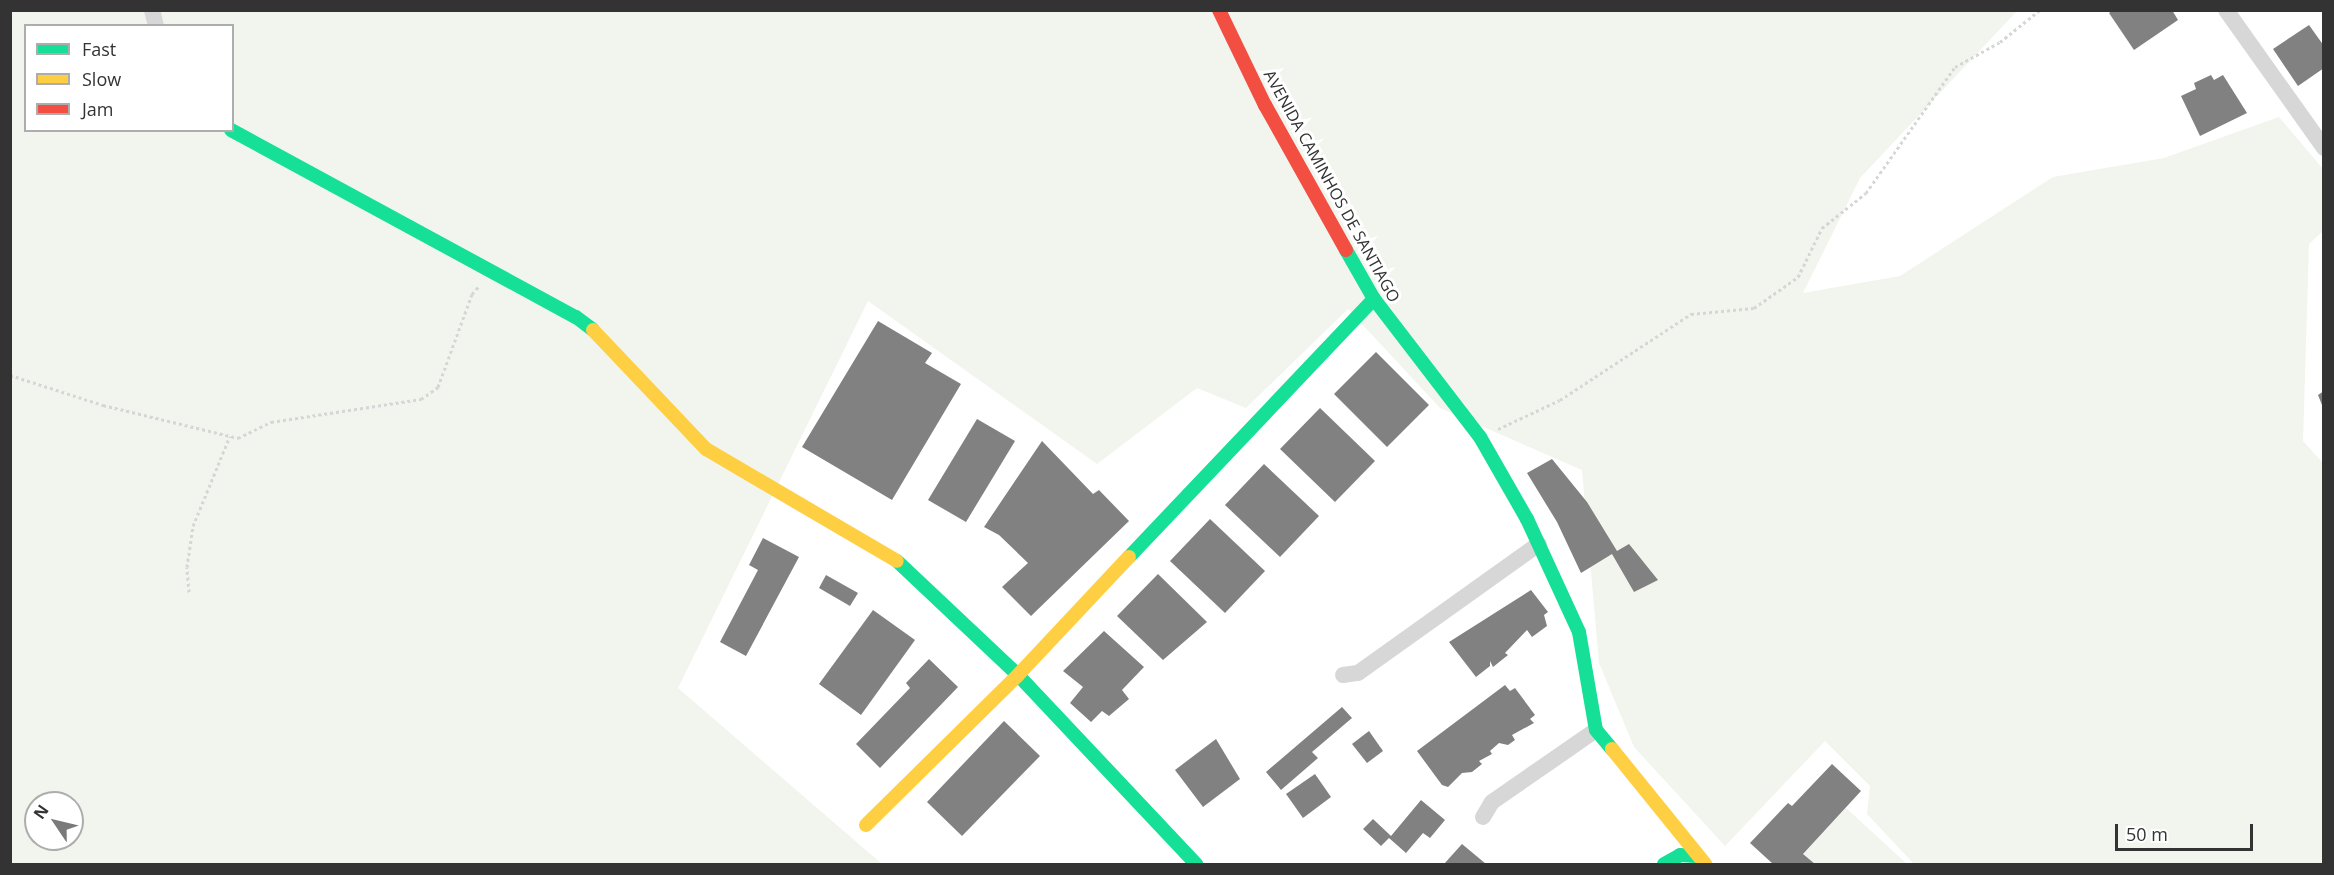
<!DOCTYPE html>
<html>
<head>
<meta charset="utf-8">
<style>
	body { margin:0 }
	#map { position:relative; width:2334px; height:875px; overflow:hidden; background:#fff; font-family:"Open Sans",sans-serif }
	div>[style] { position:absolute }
	.green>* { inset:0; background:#f1f5ed }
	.building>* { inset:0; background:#818181 }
	.path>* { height:3px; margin-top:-1.5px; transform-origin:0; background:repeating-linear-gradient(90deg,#d6d6d6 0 3px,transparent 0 6px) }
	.street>* { height:16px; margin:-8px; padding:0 8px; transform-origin:8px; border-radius:8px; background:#d7d7d7 }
	.fast>* { height:14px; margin:-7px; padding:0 7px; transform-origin:7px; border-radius:7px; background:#16e098 }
	.slow>* { height:14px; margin:-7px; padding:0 7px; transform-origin:7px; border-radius:7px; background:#ffcf43 }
	.jam>* { height:14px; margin:-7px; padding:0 7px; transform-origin:7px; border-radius:7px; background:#f24e42 }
	span { translate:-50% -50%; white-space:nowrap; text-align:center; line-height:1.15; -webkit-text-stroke:6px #fff; paint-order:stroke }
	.street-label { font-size:16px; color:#333 }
	.frame { position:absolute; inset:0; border:12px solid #333; pointer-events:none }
	.legend { position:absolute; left:24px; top:24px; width:210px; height:108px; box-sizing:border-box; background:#fff; border:2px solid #adadad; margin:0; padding:8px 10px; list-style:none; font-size:18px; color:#333 }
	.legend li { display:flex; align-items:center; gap:12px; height:30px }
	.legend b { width:30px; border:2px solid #adadad }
	.north { position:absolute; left:24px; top:791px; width:60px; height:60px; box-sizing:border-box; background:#fff; border:2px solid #adadad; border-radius:50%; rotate:305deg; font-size:16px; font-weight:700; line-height:24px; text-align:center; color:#333 }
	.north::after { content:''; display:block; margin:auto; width:21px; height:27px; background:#7a7a7a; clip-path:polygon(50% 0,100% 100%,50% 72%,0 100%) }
	.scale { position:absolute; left:2115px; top:824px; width:138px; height:27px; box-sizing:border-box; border:3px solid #333; border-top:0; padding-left:8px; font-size:18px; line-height:21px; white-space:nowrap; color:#333; -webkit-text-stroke:4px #fff; paint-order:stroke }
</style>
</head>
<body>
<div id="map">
	<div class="green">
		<div style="clip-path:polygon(evenodd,10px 11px,2017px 11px,1860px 178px,1803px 293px,1900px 276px,2053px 177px,2164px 158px,2279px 117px,2323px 169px,2323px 231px,2309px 244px,2303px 441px,2323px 463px,2323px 864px,1914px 864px,1867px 814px,1870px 786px,1825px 741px,1725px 846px,1634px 747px,1599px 663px,1582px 470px,1440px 408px,1348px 309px,1246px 408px,1197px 388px,1097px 464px,868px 301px,678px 688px,882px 864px,11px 864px,10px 11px,26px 26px,232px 26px,232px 130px,26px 130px,26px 26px,10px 11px,36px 803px,72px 803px,72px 839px,36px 839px,36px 803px)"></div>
		<div style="clip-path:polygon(1846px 808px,1907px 864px,1815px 864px,1803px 854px)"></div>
	</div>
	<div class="building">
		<div style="clip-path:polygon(2113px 10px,2172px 10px,2178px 20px,2134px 50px,2109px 13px)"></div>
		<div style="clip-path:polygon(2309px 25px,2324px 46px,2324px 68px,2298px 86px,2273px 49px)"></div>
		<div style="clip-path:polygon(2211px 75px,2214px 80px,2223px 75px,2247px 113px,2200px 136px,2181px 96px,2196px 89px,2194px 83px)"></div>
		<div style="clip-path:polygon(878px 321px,932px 353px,925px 363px,961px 384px,892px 500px,802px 447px)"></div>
		<div style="clip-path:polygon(1376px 352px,1429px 405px,1387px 447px,1334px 394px)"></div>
		<div style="clip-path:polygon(2324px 391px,2324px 410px,2318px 395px)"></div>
		<div style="clip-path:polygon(1320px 408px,1375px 461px,1335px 502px,1280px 449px)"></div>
		<div style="clip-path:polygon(977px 419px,1015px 441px,966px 522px,928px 500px)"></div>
		<div style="clip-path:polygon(1042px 441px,1093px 494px,1099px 490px,1129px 521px,1031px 616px,1002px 587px,1028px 563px,999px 535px,984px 527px)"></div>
		<div style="clip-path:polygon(1552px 459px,1587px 502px,1617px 551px,1629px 544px,1658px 580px,1634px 592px,1612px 554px,1581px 573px,1557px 522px,1527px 473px)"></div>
		<div style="clip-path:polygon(1264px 464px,1319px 516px,1280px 557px,1225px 505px)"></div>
		<div style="clip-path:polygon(1210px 519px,1265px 571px,1225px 613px,1170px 561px)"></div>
		<div style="clip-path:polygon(763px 538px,799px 557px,746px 656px,720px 642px,758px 570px,749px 565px)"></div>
		<div style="clip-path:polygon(1158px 574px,1207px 622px,1163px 660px,1117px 616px)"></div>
		<div style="clip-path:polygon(826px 575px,858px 593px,850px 606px,819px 588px)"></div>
		<div style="clip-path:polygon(1531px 590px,1548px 612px,1544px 615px,1547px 626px,1532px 637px,1527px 630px,1505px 653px,1508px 655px,1493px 667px,1490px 661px,1490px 666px,1476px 677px,1449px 642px)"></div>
		<div style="clip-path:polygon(873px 610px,915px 640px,861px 715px,819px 684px)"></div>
		<div style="clip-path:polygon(1104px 631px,1144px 667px,1122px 690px,1129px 699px,1109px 716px,1102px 711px,1091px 722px,1070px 703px,1083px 687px,1063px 671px)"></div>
		<div style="clip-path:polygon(929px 659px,958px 687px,880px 768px,856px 744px,910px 688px,906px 683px)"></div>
		<div style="clip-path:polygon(1505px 685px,1510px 691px,1515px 688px,1535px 715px,1530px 719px,1534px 723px,1512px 735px,1515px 740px,1508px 745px,1499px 743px,1490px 751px,1492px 754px,1479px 761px,1482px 764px,1472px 772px,1462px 773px,1448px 787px,1442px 785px,1417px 751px)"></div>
		<div style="clip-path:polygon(1342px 707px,1352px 718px,1312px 752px,1318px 758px,1281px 790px,1266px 772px)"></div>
		<div style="clip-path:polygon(1004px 721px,1040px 756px,962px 836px,927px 802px)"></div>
		<div style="clip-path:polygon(1369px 731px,1383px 751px,1367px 763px,1352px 744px)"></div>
		<div style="clip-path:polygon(1216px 739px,1240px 779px,1203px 807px,1175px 770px)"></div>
		<div style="clip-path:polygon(1832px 764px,1861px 791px,1803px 854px,1815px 864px,1773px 864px,1750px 843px,1788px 803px,1792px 806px)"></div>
		<div style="clip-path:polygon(1315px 774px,1331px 797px,1303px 818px,1286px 794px)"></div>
		<div style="clip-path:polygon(1421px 800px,1445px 820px,1430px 838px,1423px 833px,1406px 853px,1389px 838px,1381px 846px,1363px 829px,1373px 819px,1391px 836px)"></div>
		<div style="clip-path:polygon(1462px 844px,1486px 864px,1444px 864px)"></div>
	</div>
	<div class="path">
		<div style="left:10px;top:375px;width:98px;rotate:17.9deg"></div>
		<div style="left:103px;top:405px;width:139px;rotate:13.7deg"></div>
		<div style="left:238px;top:438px;width:37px;rotate:-26deg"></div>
		<div style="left:271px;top:422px;width:152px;rotate:-8.7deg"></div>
		<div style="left:421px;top:399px;width:21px;rotate:-35deg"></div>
		<div style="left:438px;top:387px;width:99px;rotate:-69.9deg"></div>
		<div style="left:472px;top:294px;width:11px;rotate:-49deg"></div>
		<div style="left:1498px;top:429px;width:68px;rotate:-25.1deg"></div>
		<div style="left:1560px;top:400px;width:157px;rotate:-33.3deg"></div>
		<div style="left:1691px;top:314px;width:63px;rotate:-5.4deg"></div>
		<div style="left:1754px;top:308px;width:54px;rotate:-35.2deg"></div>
		<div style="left:1798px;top:277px;width:55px;rotate:-63.9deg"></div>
		<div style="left:1822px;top:228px;width:56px;rotate:-38.5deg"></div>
		<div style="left:1866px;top:193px;width:154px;rotate:-54.8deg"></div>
		<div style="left:1955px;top:67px;width:51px;rotate:-29.1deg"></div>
		<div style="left:2000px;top:42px;width:51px;rotate:-38.7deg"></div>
		<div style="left:189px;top:592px;width:25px;rotate:-95deg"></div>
		<div style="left:187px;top:567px;width:41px;rotate:-81.7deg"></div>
		<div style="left:193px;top:526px;width:97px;rotate:-67.7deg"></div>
	</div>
	<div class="street">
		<div style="left:152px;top:10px;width:16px;rotate:76deg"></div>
		<div style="left:2226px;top:10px;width:169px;rotate:54.6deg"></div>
		<div style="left:1343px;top:675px;width:15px;rotate:-8deg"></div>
		<div style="left:1358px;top:673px;width:222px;rotate:-35.5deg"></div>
		<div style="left:1483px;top:817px;width:17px;rotate:-59deg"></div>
		<div style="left:1492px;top:802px;width:126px;rotate:-34.7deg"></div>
	</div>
	<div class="fast">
		<div style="left:231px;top:130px;width:392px;rotate:28.5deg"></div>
		<div style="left:576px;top:317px;width:21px;rotate:37deg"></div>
		<div style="left:1346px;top:250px;width:56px;rotate:60.3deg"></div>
		<div style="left:1374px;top:299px;width:174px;rotate:52.5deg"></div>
		<div style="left:1480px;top:437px;width:95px;rotate:60.2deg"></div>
		<div style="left:1527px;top:519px;width:124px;rotate:65.3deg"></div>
		<div style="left:1579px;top:632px;width:99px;rotate:80.2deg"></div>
		<div style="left:1596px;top:730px;width:25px;rotate:50deg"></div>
		<div style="left:1129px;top:557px;width:356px;rotate:-46.5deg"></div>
		<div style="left:897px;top:561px;width:166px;rotate:43.3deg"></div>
		<div style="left:1018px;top:675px;width:260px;rotate:46.7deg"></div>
		<div style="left:1664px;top:864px;width:18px;rotate:-29deg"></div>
		<div style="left:1680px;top:855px;width:15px;rotate:4deg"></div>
	</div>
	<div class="slow">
		<div style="left:593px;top:330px;width:164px;rotate:46.5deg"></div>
		<div style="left:706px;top:449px;width:221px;rotate:30.4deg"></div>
		<div style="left:1612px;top:749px;width:148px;rotate:51deg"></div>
		<div style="left:866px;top:825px;width:214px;rotate:-44.6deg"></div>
		<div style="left:1018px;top:675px;width:162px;rotate:-46.8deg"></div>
	</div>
	<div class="jam">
		<div style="left:1219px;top:10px;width:106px;rotate:64.2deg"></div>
		<div style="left:1265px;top:105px;width:166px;rotate:60.8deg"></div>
	</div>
	<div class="street-label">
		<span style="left:1332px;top:186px;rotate:61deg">AVENIDA CAMINHOS DE SANTIAGO</span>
	</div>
	<div class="frame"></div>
	<ul class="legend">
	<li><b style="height:8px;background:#16e098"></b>Fast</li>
	<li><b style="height:8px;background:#ffcf43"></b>Slow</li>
	<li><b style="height:8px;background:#f24e42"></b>Jam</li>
	</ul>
	<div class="north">N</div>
	<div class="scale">50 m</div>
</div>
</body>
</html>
